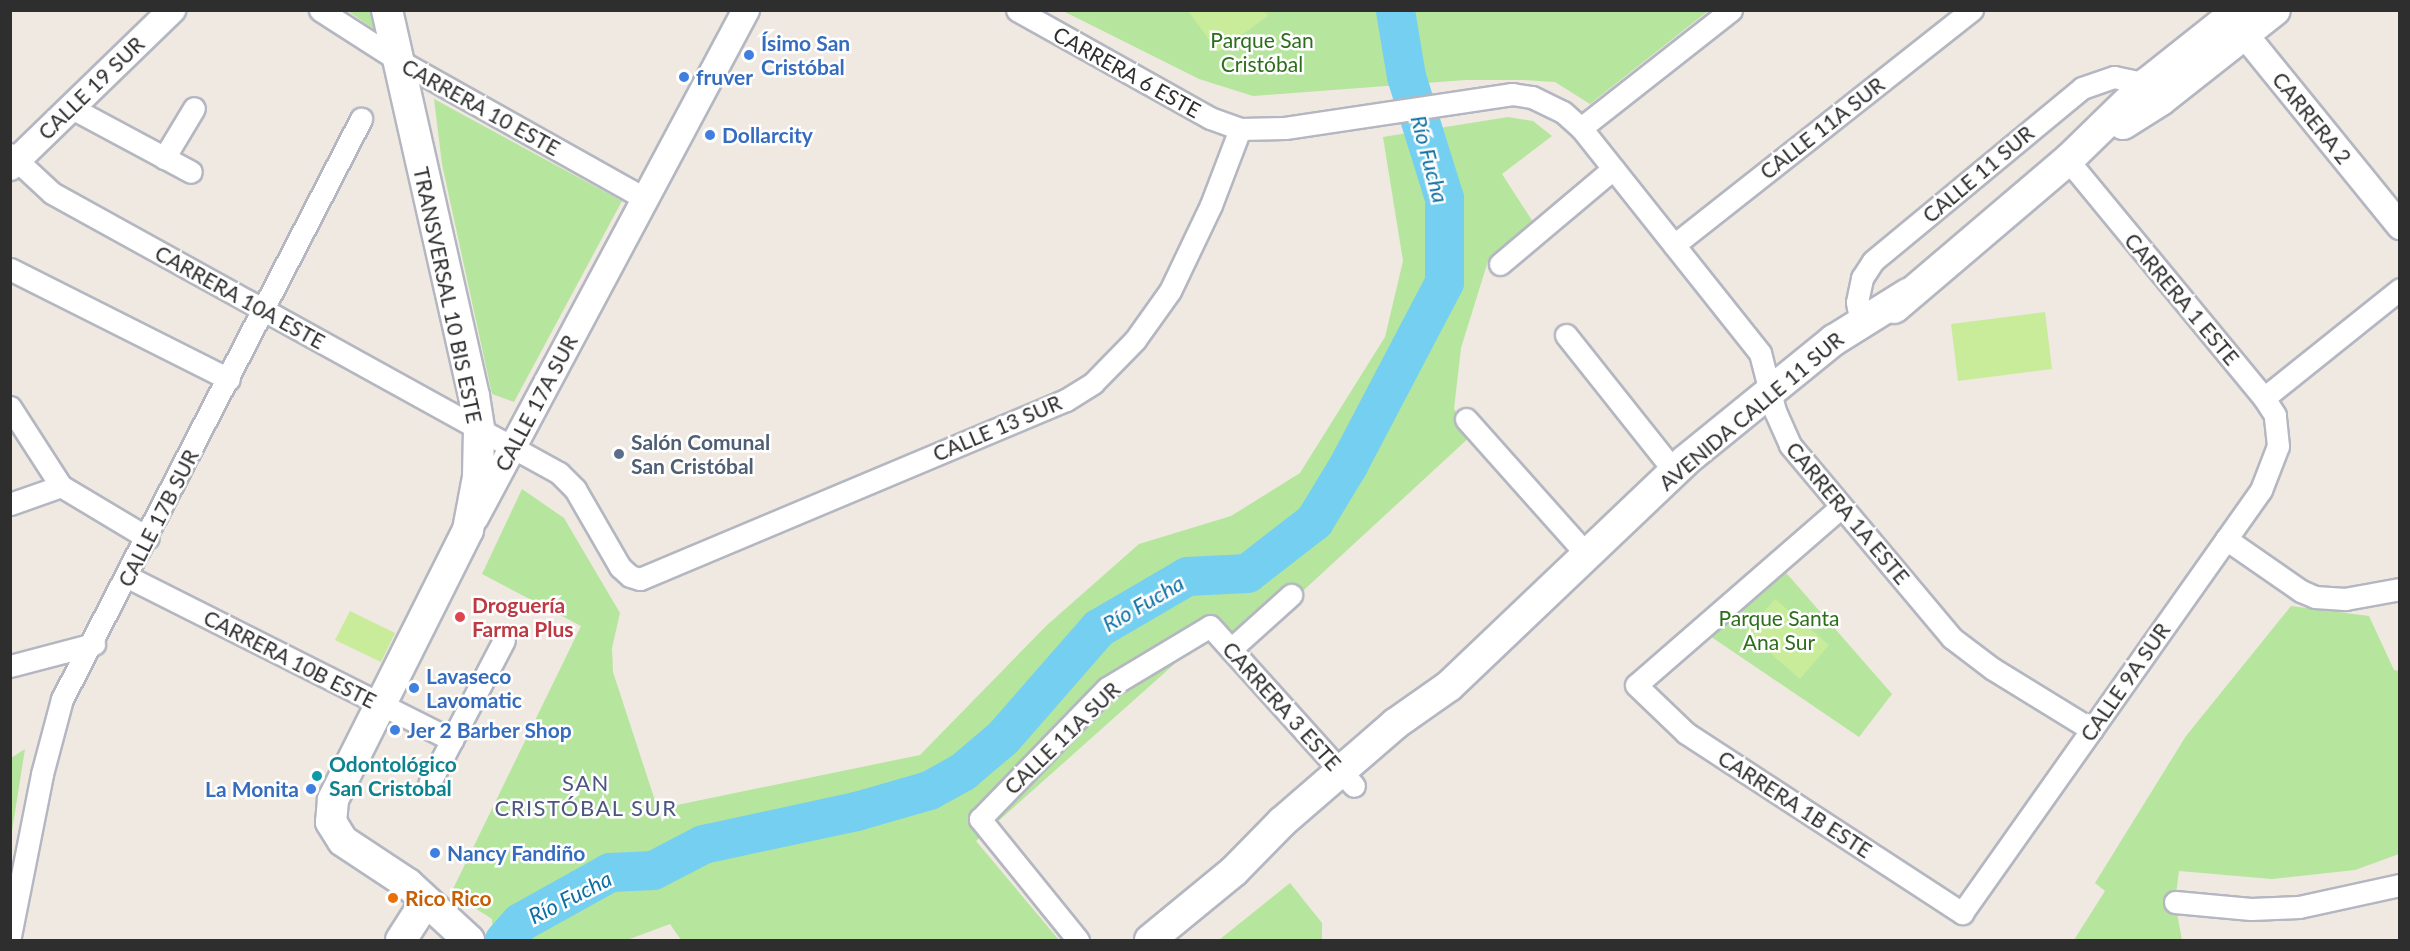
<!DOCTYPE html>
<html>
<head>
<meta charset="utf-8">
<style>
	body { margin:0 }
	#map { position:relative; width:2410px; height:951px; overflow:hidden; background:#efe9e1; font-family:Lato,sans-serif }
	div>[style] { position:absolute }
	.green>* { inset:0; background:#b6e59e }
	.pitch>* { inset:0; background:#c9ec9a }
	.river>* { height:39px; margin:-19.5px; padding:0 19.5px; transform-origin:19.5px; border-radius:19.5px; background:#75cff0 }
	.roads { filter:drop-shadow(2px 0 #b4b7c1) drop-shadow(-2px 0 #b4b7c1) drop-shadow(0 2px #b4b7c1) drop-shadow(0 -2px #b4b7c1) }
	.minor>* { height:21px; margin:-10.5px; padding:0 10.5px; transform-origin:10.5px; border-radius:10.5px; background:#fff }
	.tertiary>* { height:26px; margin:-13px; padding:0 13px; transform-origin:13px; border-radius:13px; background:#fff }
	.secondary>* { height:30px; margin:-15px; padding:0 15px; transform-origin:15px; border-radius:15px; background:#fff }
	.dots>* { width:16px; height:16px; translate:-50% -50%; box-sizing:border-box; border:3px solid #fff; border-radius:50% }
	span { translate:-50% -50%; white-space:nowrap; text-align:center; line-height:1.15; -webkit-text-stroke:5px #fff; paint-order:stroke }
	.park-label { font-size:21px; color:#2c6e1b }
	.shop-label { font-size:21px; color:#366cbe; font-weight:700 }
	.left { translate:0 -50%; text-align:left }
	.right { translate:-100% -50%; text-align:right }
	.street-label { font-size:21px; color:#2e2e2e }
	.service-label { font-size:21px; color:#4e5e75; font-weight:700 }
	.health-label { font-size:21px; color:#be3a42; font-weight:700 }
	.culture-label { font-size:21px; color:#0d838f; font-weight:700 }
	.food-label { font-size:21px; color:#c56008; font-weight:700 }
	.water-label { font-size:22px; color:#0d6fa3; font-style:italic }
	.neighbourhood-label { font-size:22px; color:#4d5680; letter-spacing:1.5px }
	.frame { position:absolute; inset:0; border:12px solid #2e2e2e; pointer-events:none }
</style>
</head>
<body>
<div id="map">
	<div class="green">
		<div style="clip-path:polygon(348px 11px,375px 11px,381px 34px)"></div>
		<div style="clip-path:polygon(1063px 11px,1708px 11px,1590px 104px,1555px 82px,1522px 80px,1466px 80px,1253px 96px,1199px 79px)"></div>
		<div style="clip-path:polygon(434px 99px,622px 201px,514px 402px,492px 394px,442px 164px)"></div>
		<div style="clip-path:polygon(1508px 117px,1533px 121px,1552px 136px,1502px 174px,1533px 222px,1488px 261px,1461px 348px,1454px 409px,1473px 434px,1240px 649px,1217px 626px,976px 841px,1059px 940px,681px 940px,670px 924px,627px 940px,493px 940px,492px 919px,451px 893px,581px 626px,482px 574px,522px 489px,564px 518px,620px 613px,612px 648px,613px 672px,662px 822px,677px 805px,920px 755px,1046px 626px,1139px 544px,1231px 516px,1300px 473px,1385px 337px,1403px 261px,1383px 137px)"></div>
		<div style="clip-path:polygon(1781px 567px,1892px 694px,1859px 737px,1710px 636px)"></div>
		<div style="clip-path:polygon(2291px 606px,2369px 616px,2394px 670px,2399px 671px,2399px 854px,2355px 870px,2272px 879px,2179px 871px,2175px 902px,2182px 940px,2074px 940px,2105px 891px,2095px 883px,2186px 736px)"></div>
		<div style="clip-path:polygon(25px 749px,11px 837px,11px 758px)"></div>
		<div style="clip-path:polygon(1290px 883px,1322px 923px,1322px 940px,1219px 940px)"></div>
	</div>
	<div class="pitch">
		<div style="clip-path:polygon(1188px 11px,1264px 11px,1268px 16px,1218px 52px)"></div>
		<div style="clip-path:polygon(2045px 312px,2052px 369px,1958px 381px,1951px 324px)"></div>
		<div style="clip-path:polygon(1775px 599px,1829px 645px,1800px 679px,1746px 632px)"></div>
		<div style="clip-path:polygon(350px 611px,395px 633px,381px 662px,335px 640px)"></div>
	</div>
	<div class="river">
		<div style="left:504px;top:940px;width:24px;rotate:-48deg"></div>
		<div style="left:520px;top:922px;width:103px;rotate:-29.1deg"></div>
		<div style="left:610px;top:872px;width:43px;rotate:-2.7deg"></div>
		<div style="left:653px;top:870px;width:56px;rotate:-27.5deg"></div>
		<div style="left:703px;top:844px;width:157px;rotate:-12.2deg"></div>
		<div style="left:856px;top:811px;width:76px;rotate:-16deg"></div>
		<div style="left:929px;top:790px;width:39px;rotate:-29deg"></div>
		<div style="left:963px;top:771px;width:52px;rotate:-40.4deg"></div>
		<div style="left:1003px;top:737px;width:145px;rotate:-48.9deg"></div>
		<div style="left:1098px;top:628px;width:103px;rotate:-30.3deg"></div>
		<div style="left:1187px;top:576px;width:60px;rotate:-2.9deg"></div>
		<div style="left:1247px;top:573px;width:85px;rotate:-37.8deg"></div>
		<div style="left:1314px;top:521px;width:66px;rotate:-58.7deg"></div>
		<div style="left:1348px;top:465px;width:207px;rotate:-62.3deg"></div>
		<div style="left:1444px;top:282px;width:84px;rotate:-90deg"></div>
		<div style="left:1444px;top:198px;width:128px;rotate:-107.3deg"></div>
		<div style="left:1406px;top:76px;width:67px;rotate:-99.5deg"></div>
	</div>
	<div class="roads">
		<div class="minor">
			<div style="left:320px;top:10px;width:93px;rotate:32.7deg"></div>
			<div style="left:398px;top:60px;width:282px;rotate:29.3deg"></div>
			<div style="left:1017px;top:10px;width:221px;rotate:29.2deg"></div>
			<div style="left:1210px;top:118px;width:32px;rotate:20deg"></div>
			<div style="left:1240px;top:129px;width:45px;rotate:-1.3deg"></div>
			<div style="left:1285px;top:128px;width:230px;rotate:-8.5deg"></div>
			<div style="left:1512px;top:94px;width:20px;rotate:9deg"></div>
			<div style="left:1532px;top:97px;width:34px;rotate:26deg"></div>
			<div style="left:1563px;top:112px;width:24px;rotate:42deg"></div>
			<div style="left:1581px;top:128px;width:288px;rotate:51.5deg"></div>
			<div style="left:1760px;top:353px;width:60px;rotate:75.5deg"></div>
			<div style="left:1775px;top:411px;width:37px;rotate:66deg"></div>
			<div style="left:1790px;top:445px;width:252px;rotate:50deg"></div>
			<div style="left:1952px;top:638px;width:51px;rotate:37.1deg"></div>
			<div style="left:1993px;top:669px;width:116px;rotate:31.6deg"></div>
			<div style="left:70px;top:107px;width:137px;rotate:28.2deg"></div>
			<div style="left:1581px;top:128px;width:191px;rotate:-38.2deg"></div>
			<div style="left:10px;top:154px;width:57px;rotate:42.9deg"></div>
			<div style="left:52px;top:193px;width:579px;rotate:28.91deg"></div>
			<div style="left:559px;top:473px;width:23px;rotate:45deg"></div>
			<div style="left:575px;top:489px;width:90px;rotate:60deg"></div>
			<div style="left:620px;top:567px;width:13px;rotate:42deg"></div>
			<div style="left:630px;top:576px;width:10px;rotate:17deg"></div>
			<div style="left:640px;top:579px;width:462px;rotate:-22.8deg"></div>
			<div style="left:1066px;top:400px;width:32px;rotate:-32deg"></div>
			<div style="left:1093px;top:383px;width:60px;rotate:-45.7deg"></div>
			<div style="left:1135px;top:340px;width:60px;rotate:-54.5deg"></div>
			<div style="left:1170px;top:291px;width:95px;rotate:-64.5deg"></div>
			<div style="left:1211px;top:205px;width:81px;rotate:-69.1deg"></div>
			<div style="left:164px;top:158px;width:58px;rotate:-59deg"></div>
			<div style="left:1674px;top:245px;width:380px;rotate:-38.3deg"></div>
			<div style="left:1500px;top:264px;width:148px;rotate:-40.1deg"></div>
			<div style="left:10px;top:269px;width:245px;rotate:26.7deg"></div>
			<div style="left:1861px;top:323px;width:21px;rotate:-101deg"></div>
			<div style="left:1857px;top:302px;width:25px;rotate:-78deg"></div>
			<div style="left:1862px;top:278px;width:20px;rotate:-57deg"></div>
			<div style="left:1873px;top:261px;width:271px;rotate:-39.6deg"></div>
			<div style="left:2082px;top:88px;width:34px;rotate:-19deg"></div>
			<div style="left:2114px;top:77px;width:33px;rotate:12deg"></div>
			<div style="left:1566px;top:335px;width:175px;rotate:51.5deg"></div>
			<div style="left:2264px;top:398px;width:174px;rotate:-38.7deg"></div>
			<div style="left:10px;top:407px;width:94px;rotate:57.2deg"></div>
			<div style="left:61px;top:486px;width:101px;rotate:30.9deg"></div>
			<div style="left:1466px;top:419px;width:183px;rotate:48.3deg"></div>
			<div style="left:10px;top:504px;width:54px;rotate:-19.4deg"></div>
			<div style="left:1841px;top:507px;width:271px;rotate:139deg"></div>
			<div style="left:1636px;top:685px;width:69px;rotate:43.8deg"></div>
			<div style="left:1686px;top:733px;width:330px;rotate:33.1deg"></div>
			<div style="left:1962px;top:913px;width:518px;rotate:-54.75deg"></div>
			<div style="left:2261px;top:490px;width:47px;rotate:-68.9deg"></div>
			<div style="left:2278px;top:446px;width:31px;rotate:-96deg"></div>
			<div style="left:2275px;top:415px;width:20px;rotate:-123deg"></div>
			<div style="left:2264px;top:398px;width:308px;rotate:-129.5deg"></div>
			<div style="left:2226px;top:539px;width:91px;rotate:34.7deg"></div>
			<div style="left:2301px;top:591px;width:15px;rotate:23deg"></div>
			<div style="left:2315px;top:597px;width:30px;rotate:4deg"></div>
			<div style="left:2345px;top:599px;width:56px;rotate:-10.3deg"></div>
			<div style="left:128px;top:577px;width:363px;rotate:26.7deg"></div>
			<div style="left:1231px;top:649px;width:81px;rotate:-42deg"></div>
			<div style="left:10px;top:666px;width:87px;rotate:-14.7deg"></div>
			<div style="left:429px;top:784px;width:162px;rotate:-62.5deg"></div>
			<div style="left:2175px;top:902px;width:76px;rotate:5.3deg"></div>
			<div style="left:2251px;top:909px;width:48px;rotate:-2.4deg"></div>
			<div style="left:2299px;top:907px;width:103px;rotate:-12.3deg"></div>
			<div style="left:10px;top:936px;width:165px;rotate:-78.8deg"></div>
			<div style="left:42px;top:774px;width:78px;rotate:-75.1deg"></div>
			<div style="left:62px;top:699px;width:653px;rotate:-62.73deg"></div>
			<div style="left:1078px;top:940px;width:156px;rotate:-129deg"></div>
			<div style="left:980px;top:819px;width:182px;rotate:-45.9deg"></div>
			<div style="left:1107px;top:688px;width:120px;rotate:-31deg"></div>
			<div style="left:1210px;top:626px;width:215px;rotate:48deg"></div>
		</div>
		<div class="tertiary">
			<div style="left:2232px;top:19px;width:267px;rotate:50.9deg"></div>
			<div style="left:10px;top:167px;width:226px;rotate:-44.1deg"></div>
			<div style="left:475px;top:518px;width:576px;rotate:-61.92deg"></div>
		</div>
		<div class="secondary">
			<div style="left:387px;top:10px;width:396px;rotate:77.3deg"></div>
			<div style="left:474px;top:396px;width:33px;rotate:81deg"></div>
			<div style="left:479px;top:429px;width:48px;rotate:91.2deg"></div>
			<div style="left:478px;top:477px;width:54px;rotate:100.7deg"></div>
			<div style="left:468px;top:530px;width:302px;rotate:116.6deg"></div>
			<div style="left:333px;top:800px;width:22px;rotate:95deg"></div>
			<div style="left:331px;top:822px;width:22px;rotate:58deg"></div>
			<div style="left:343px;top:841px;width:78px;rotate:33.5deg"></div>
			<div style="left:408px;top:884px;width:83px;rotate:42.6deg"></div>
			<div style="left:2123px;top:124px;width:45px;rotate:-32.3deg"></div>
			<div style="left:2161px;top:100px;width:145px;rotate:-38.3deg"></div>
			<div style="left:1894px;top:308px;width:228px;rotate:-40.4deg"></div>
			<div style="left:2068px;top:160px;width:109px;rotate:-44.3deg"></div>
			<div style="left:2146px;top:84px;width:119px;rotate:-38.5deg"></div>
			<div style="left:401px;top:940px;width:46px;rotate:-57.3deg"></div>
			<div style="left:1150px;top:940px;width:109px;rotate:-39.4deg"></div>
			<div style="left:1234px;top:871px;width:69px;rotate:-45.6deg"></div>
			<div style="left:1282px;top:822px;width:150px;rotate:-40.9deg"></div>
			<div style="left:1395px;top:724px;width:66px;rotate:-35.1deg"></div>
			<div style="left:1449px;top:686px;width:326px;rotate:-43.6deg"></div>
			<div style="left:1685px;top:461px;width:192px;rotate:-39.1deg"></div>
			<div style="left:1834px;top:340px;width:87px;rotate:-31.9deg"></div>
		</div>
	</div>
	<div class="dots">
		<div style="left:749px;top:55px;background:#3f7fe0"></div>
		<div style="left:684px;top:77px;background:#3f7fe0"></div>
		<div style="left:710px;top:135px;background:#3f7fe0"></div>
		<div style="left:619px;top:454px;background:#5c6f8a"></div>
		<div style="left:460px;top:617px;background:#e0444e"></div>
		<div style="left:414px;top:688px;background:#3f7fe0"></div>
		<div style="left:395px;top:730px;background:#3f7fe0"></div>
		<div style="left:317px;top:776px;background:#0f9aa8"></div>
		<div style="left:311px;top:789px;background:#3f7fe0"></div>
		<div style="left:435px;top:853px;background:#3f7fe0"></div>
		<div style="left:393px;top:898px;background:#e8710a"></div>
	</div>
	<div class="park-label">
		<span style="left:1262px;top:52px">Parque San<br>Cristóbal</span>
		<span style="left:1779px;top:630px">Parque Santa<br>Ana Sur</span>
	</div>
	<div class="shop-label">
		<span class="left" style="left:761px;top:55px">Ísimo San<br>Cristóbal</span>
		<span class="left" style="left:696px;top:77px">fruver</span>
		<span class="left" style="left:722px;top:135px">Dollarcity</span>
		<span class="left" style="left:426px;top:688px">Lavaseco<br>Lavomatic</span>
		<span class="left" style="left:407px;top:730px">Jer 2 Barber Shop</span>
		<span class="right" style="left:299px;top:789px">La Monita</span>
		<span class="left" style="left:447px;top:853px">Nancy Fandiño</span>
	</div>
	<div class="street-label">
		<span style="left:1127px;top:72px;rotate:29deg">CARRERA 6 ESTE</span>
		<span style="left:91px;top:88px;rotate:-44deg">CALLE 19 SUR</span>
		<span style="left:481px;top:107px;rotate:29deg">CARRERA 10 ESTE</span>
		<span style="left:2312px;top:118px;rotate:51deg">CARRERA 2</span>
		<span style="left:1822px;top:128px;rotate:-38deg">CALLE 11A SUR</span>
		<span style="left:1978px;top:174px;rotate:-40deg">CALLE 11 SUR</span>
		<span style="left:448px;top:295px;rotate:78deg">TRANSVERSAL 10 BIS ESTE</span>
		<span style="left:240px;top:297px;rotate:29deg">CARRERA 10A ESTE</span>
		<span style="left:2182px;top:299px;rotate:50deg">CARRERA 1 ESTE</span>
		<span style="left:536px;top:403px;rotate:-62deg">CALLE 17A SUR</span>
		<span style="left:1751px;top:411px;rotate:-40deg">AVENIDA CALLE 11 SUR</span>
		<span style="left:997px;top:428px;rotate:-23deg">CALLE 13 SUR</span>
		<span style="left:1848px;top:513px;rotate:50deg">CARRERA 1A ESTE</span>
		<span style="left:158px;top:518px;rotate:-63deg">CALLE 17B SUR</span>
		<span style="left:290px;top:659px;rotate:27deg">CARRERA 10B ESTE</span>
		<span style="left:2125px;top:682px;rotate:-55deg">CALLE 9A SUR</span>
		<span style="left:1282px;top:706px;rotate:48deg">CARRERA 3 ESTE</span>
		<span style="left:1062px;top:738px;rotate:-44deg">CALLE 11A SUR</span>
		<span style="left:1795px;top:804px;rotate:33deg">CARRERA 1B ESTE</span>
	</div>
	<div class="service-label">
		<span class="left" style="left:631px;top:454px">Salón Comunal<br>San Cristóbal</span>
	</div>
	<div class="health-label">
		<span class="left" style="left:472px;top:617px">Droguería<br>Farma Plus</span>
	</div>
	<div class="culture-label">
		<span class="left" style="left:329px;top:776px">Odontológico<br>San Cristobal</span>
	</div>
	<div class="food-label">
		<span class="left" style="left:405px;top:898px">Rico Rico</span>
	</div>
	<div class="water-label">
		<span style="left:1430px;top:159px;rotate:75deg">Río Fucha</span>
		<span style="left:1143px;top:603px;rotate:-30deg">Río Fucha</span>
		<span style="left:570px;top:897px;rotate:-27deg">Río Fucha</span>
	</div>
	<div class="neighbourhood-label">
		<span style="left:586px;top:795px">SAN<br>CRISTÓBAL SUR</span>
	</div>
	<div class="frame"></div>
</div>
</body>
</html>
